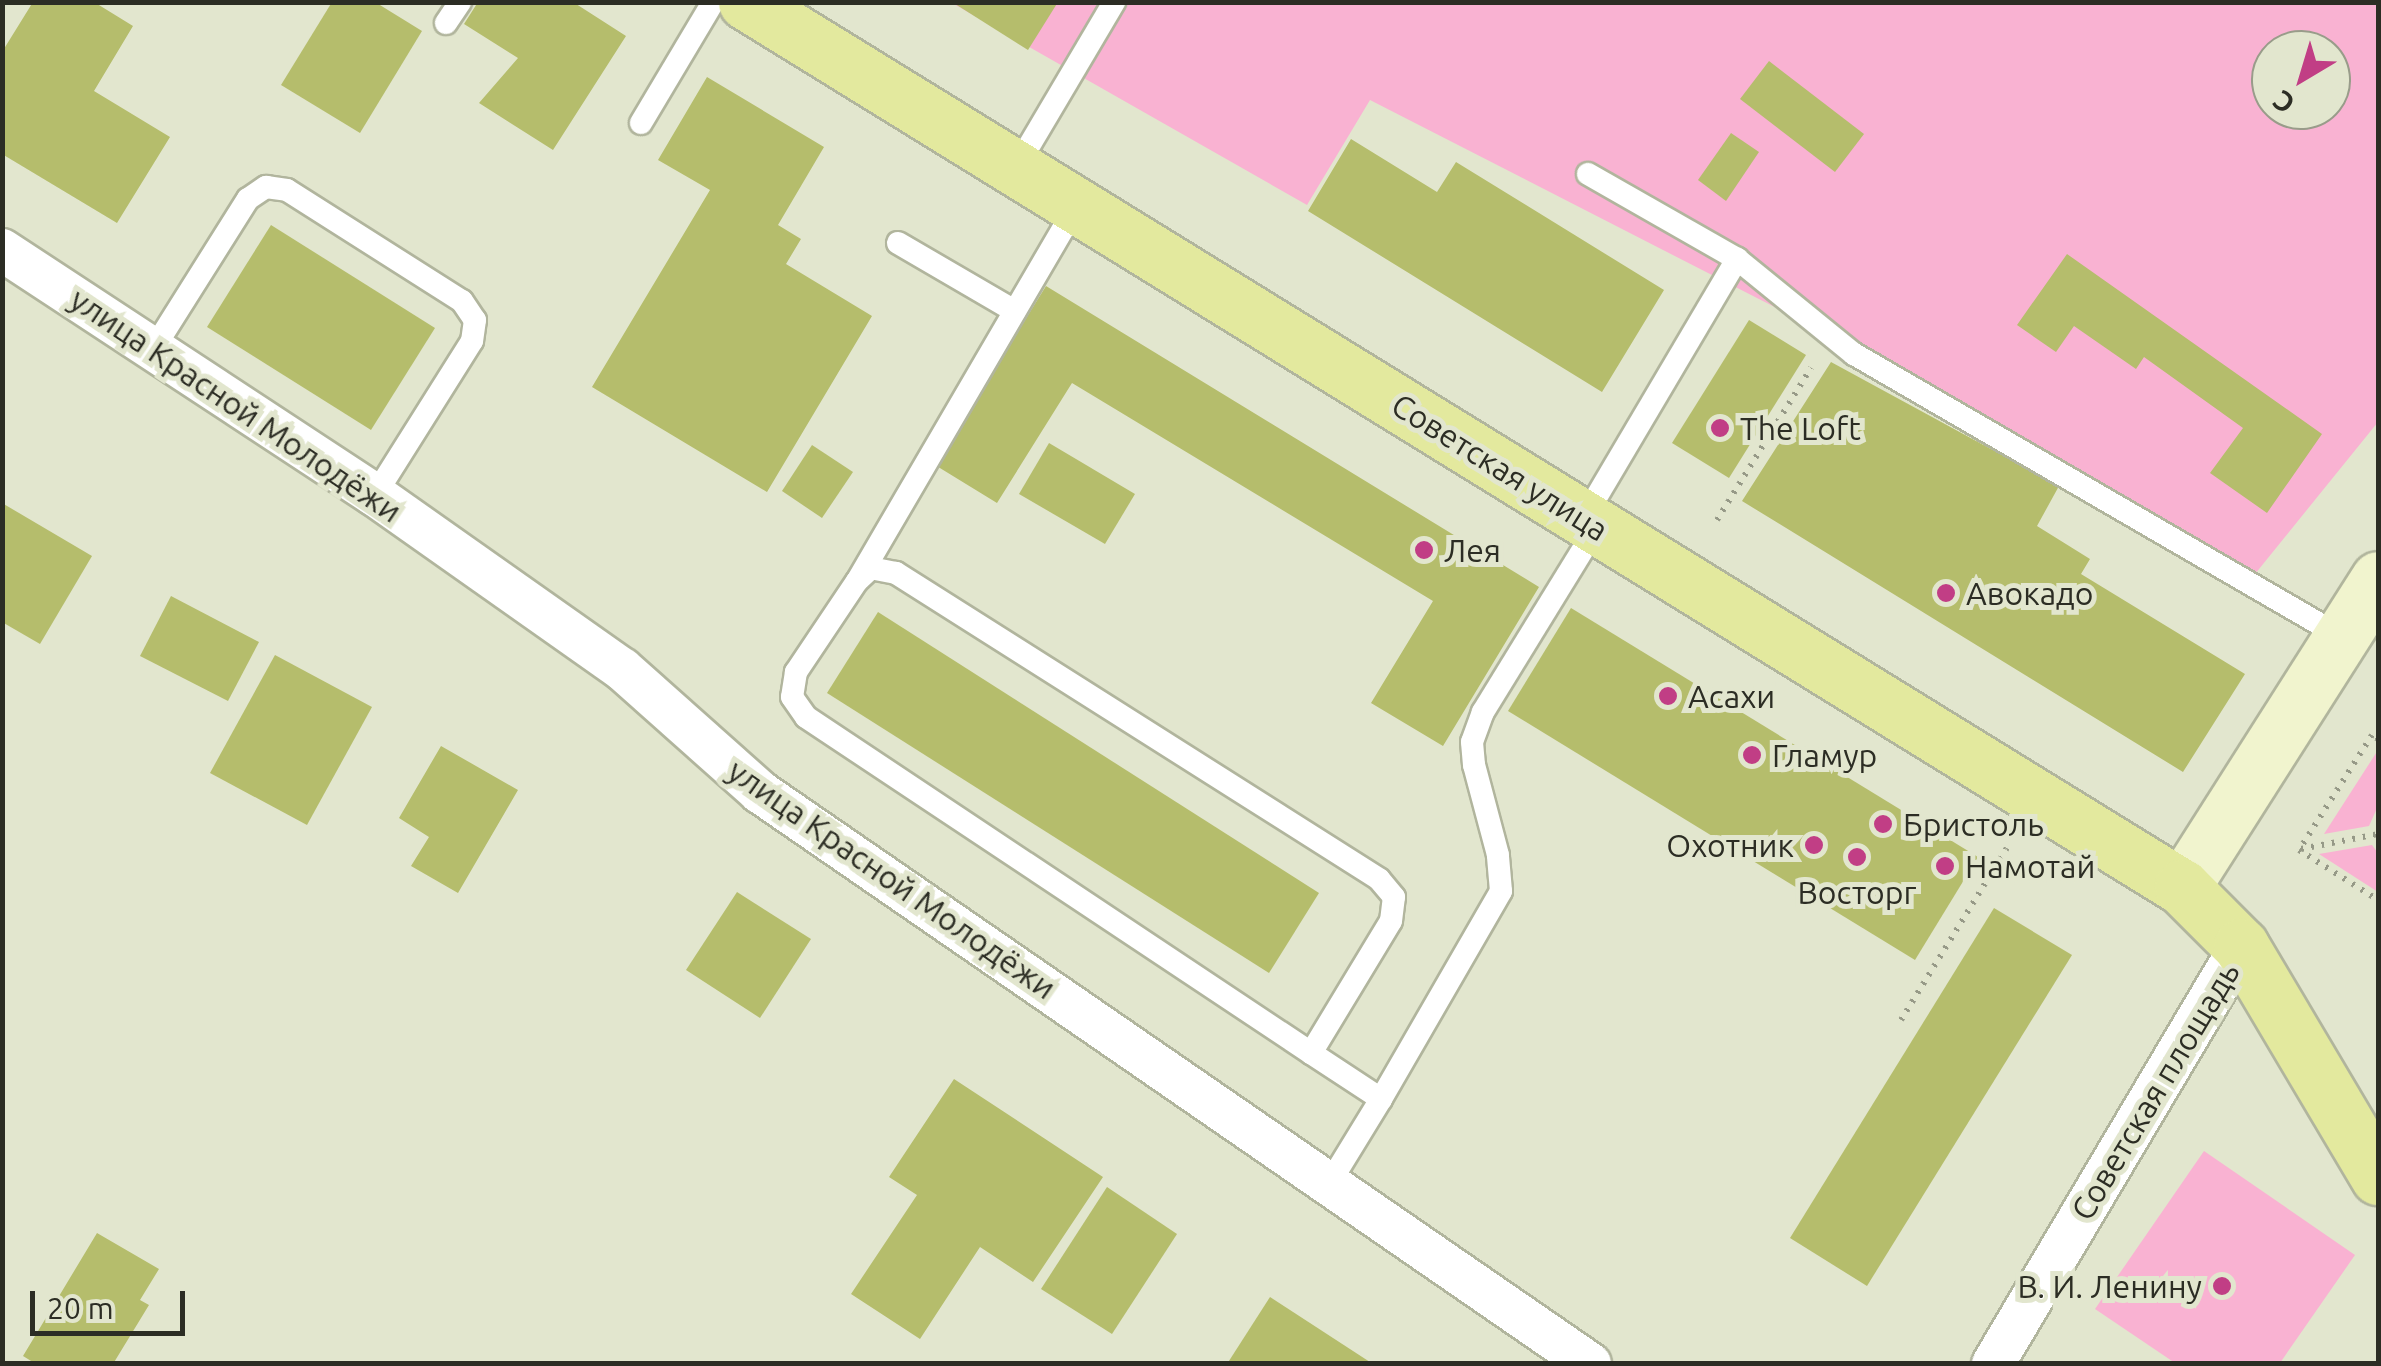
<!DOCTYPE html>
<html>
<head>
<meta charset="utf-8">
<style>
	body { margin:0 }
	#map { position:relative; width:2381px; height:1366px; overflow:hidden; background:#e2e6ce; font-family:Ubuntu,sans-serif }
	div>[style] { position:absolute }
	.green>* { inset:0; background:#f9b2d2 }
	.building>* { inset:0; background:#b5bd6c }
	.path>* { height:6px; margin-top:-3px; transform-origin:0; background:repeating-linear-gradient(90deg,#969987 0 2.5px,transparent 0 10.5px) }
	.roads { filter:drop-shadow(2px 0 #b1b59d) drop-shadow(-2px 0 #b1b59d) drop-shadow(0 2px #b1b59d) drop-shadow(0 -2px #b1b59d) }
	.lane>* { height:22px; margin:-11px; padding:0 11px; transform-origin:11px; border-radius:11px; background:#fff }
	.street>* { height:42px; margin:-21px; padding:0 21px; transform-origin:21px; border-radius:21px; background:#fff }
	.secondary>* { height:55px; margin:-27.5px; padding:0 27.5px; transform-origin:27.5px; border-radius:27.5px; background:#f1f4ce }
	.primary>* { height:55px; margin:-27.5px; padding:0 27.5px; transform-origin:27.5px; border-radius:27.5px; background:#e3e99e }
	.dots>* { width:28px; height:28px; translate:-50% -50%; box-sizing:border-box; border:5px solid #e2e6ce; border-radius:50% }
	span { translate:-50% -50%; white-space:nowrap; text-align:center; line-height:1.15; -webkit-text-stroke:10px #e2e6ce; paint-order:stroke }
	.street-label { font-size:32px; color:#2c2d24 }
	.poi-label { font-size:32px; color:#2c2d24 }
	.left { translate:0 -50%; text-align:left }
	.right { translate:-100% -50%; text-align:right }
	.frame { position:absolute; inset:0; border:5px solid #2c2d24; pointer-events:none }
	.north { position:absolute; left:2251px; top:30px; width:100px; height:100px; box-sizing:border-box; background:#e2e6ce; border:2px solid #999c8a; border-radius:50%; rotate:218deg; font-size:28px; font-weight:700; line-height:40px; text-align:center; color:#2c2d24 }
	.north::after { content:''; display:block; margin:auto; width:35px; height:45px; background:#c13e85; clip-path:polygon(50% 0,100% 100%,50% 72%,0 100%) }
	.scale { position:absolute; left:30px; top:1291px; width:155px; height:45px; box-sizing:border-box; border:5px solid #2c2d24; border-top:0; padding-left:12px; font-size:30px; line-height:35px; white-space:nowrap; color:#2c2d24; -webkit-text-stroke:8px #e2e6ce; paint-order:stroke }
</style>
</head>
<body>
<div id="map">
	<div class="green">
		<div style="clip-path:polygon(evenodd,952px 3px,2378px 3px,2378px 422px,2255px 574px,2199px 547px,1960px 402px,1370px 100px,1307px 205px,952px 3px,2271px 50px,2331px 50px,2331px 110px,2271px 110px,2271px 50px)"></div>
		<div style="clip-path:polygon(2378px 750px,2378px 806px,2369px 826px,2324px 834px)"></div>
		<div style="clip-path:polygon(2372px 845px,2378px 853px,2378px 892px,2319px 854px)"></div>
		<div style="clip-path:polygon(2204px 1151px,2355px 1255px,2280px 1363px,2175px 1363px,2095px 1309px)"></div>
	</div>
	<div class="building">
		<div style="clip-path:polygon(33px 2px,94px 2px,133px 26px,94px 91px,170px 137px,117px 223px,2px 154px,2px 52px)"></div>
		<div style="clip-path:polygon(332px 2px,375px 2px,422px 31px,360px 133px,281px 85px)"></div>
		<div style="clip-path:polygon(478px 2px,573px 2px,626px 36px,553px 150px,479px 103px,518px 58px,464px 24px)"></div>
		<div style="clip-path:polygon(952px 2px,1058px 2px,1028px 50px)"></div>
		<div style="clip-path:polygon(1769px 61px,1864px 134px,1835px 172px,1740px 99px)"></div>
		<div style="clip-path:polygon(707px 77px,824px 147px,778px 225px,801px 239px,786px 264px,872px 316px,767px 492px,592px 387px,710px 190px,658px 160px)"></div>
		<div style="clip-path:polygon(1731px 133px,1759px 152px,1726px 201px,1698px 180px)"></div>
		<div style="clip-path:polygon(1351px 139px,1437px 192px,1456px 162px,1664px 290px,1602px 392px,1308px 211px)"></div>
		<div style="clip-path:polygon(271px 225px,435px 328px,371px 430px,207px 327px)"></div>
		<div style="clip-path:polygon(2067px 254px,2322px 434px,2267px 513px,2210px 473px,2243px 428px,2144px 357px,2136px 369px,2074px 326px,2056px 352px,2017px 325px)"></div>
		<div style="clip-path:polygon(1046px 286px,1539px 587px,1443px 746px,1371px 703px,1433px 601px,1072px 383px,997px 503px,935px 465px)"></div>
		<div style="clip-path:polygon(1749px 320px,1806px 355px,1729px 478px,1672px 443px)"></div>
		<div style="clip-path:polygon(1831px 362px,2059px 486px,2037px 526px,2090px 559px,2081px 574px,2245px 674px,2183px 772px,1742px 501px)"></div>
		<div style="clip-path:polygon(1049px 443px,1135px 494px,1105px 544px,1019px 494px)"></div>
		<div style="clip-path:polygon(812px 445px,853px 472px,822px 518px,782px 491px)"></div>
		<div style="clip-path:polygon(2px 503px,92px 556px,40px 644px,2px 622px)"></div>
		<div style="clip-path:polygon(171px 596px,259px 642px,228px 701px,140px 656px)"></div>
		<div style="clip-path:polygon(1571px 608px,1978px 857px,1915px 960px,1508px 711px)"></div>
		<div style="clip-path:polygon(878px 612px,1319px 893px,1269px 973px,827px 693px)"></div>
		<div style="clip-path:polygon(275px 655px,372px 707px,307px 825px,210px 773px)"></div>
		<div style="clip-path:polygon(441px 746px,518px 790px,458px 893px,411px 866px,429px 837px,399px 818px)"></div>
		<div style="clip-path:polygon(737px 892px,811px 939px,760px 1018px,686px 970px)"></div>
		<div style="clip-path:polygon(1994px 908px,2072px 955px,1867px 1286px,1790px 1238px)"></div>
		<div style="clip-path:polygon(954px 1079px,1103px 1177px,1033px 1282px,980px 1247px,920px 1339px,851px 1294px,917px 1195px,889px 1177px)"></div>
		<div style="clip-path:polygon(1107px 1187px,1177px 1234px,1112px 1334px,1041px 1289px)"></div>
		<div style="clip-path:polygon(97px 1233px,159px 1269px,140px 1300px,149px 1305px,113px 1364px,36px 1364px,23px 1356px)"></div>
		<div style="clip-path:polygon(1270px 1297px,1373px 1364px,1227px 1364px)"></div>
	</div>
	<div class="path">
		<div style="left:1717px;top:520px;width:179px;rotate:-58.3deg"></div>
		<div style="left:2378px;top:739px;width:7px;rotate:-146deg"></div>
		<div style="left:2372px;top:735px;width:136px;rotate:122.4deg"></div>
		<div style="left:2299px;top:850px;width:93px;rotate:32.3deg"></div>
		<div style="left:2301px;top:849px;width:78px;rotate:-11deg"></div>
		<div style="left:1901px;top:1020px;width:202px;rotate:-58.4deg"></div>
	</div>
	<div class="roads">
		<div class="lane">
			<div style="left:446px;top:23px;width:25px;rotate:-56deg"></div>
			<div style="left:641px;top:123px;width:141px;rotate:-59.2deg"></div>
			<div style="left:1016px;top:168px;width:193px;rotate:-59.4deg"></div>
			<div style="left:1588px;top:174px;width:172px;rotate:29.7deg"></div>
			<div style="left:1737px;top:259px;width:151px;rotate:39.1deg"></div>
			<div style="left:1854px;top:354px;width:564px;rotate:30.11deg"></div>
			<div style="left:898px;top:243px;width:135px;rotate:30.2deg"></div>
			<div style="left:154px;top:348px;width:176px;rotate:-57.8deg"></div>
			<div style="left:248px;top:199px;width:22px;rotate:-34deg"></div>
			<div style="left:266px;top:187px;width:21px;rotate:8deg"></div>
			<div style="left:287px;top:190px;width:207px;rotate:32.4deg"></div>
			<div style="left:462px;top:301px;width:23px;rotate:56deg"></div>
			<div style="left:475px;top:320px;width:21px;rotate:98deg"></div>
			<div style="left:472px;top:341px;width:182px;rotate:122.2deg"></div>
			<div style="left:1584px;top:518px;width:301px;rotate:-59.4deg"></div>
			<div style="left:859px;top:578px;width:431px;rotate:-59.7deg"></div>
			<div style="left:1311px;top:1053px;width:154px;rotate:-58.8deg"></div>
			<div style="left:1391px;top:921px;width:24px;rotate:-83deg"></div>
			<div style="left:1394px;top:897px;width:23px;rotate:-130deg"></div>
			<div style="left:1379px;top:879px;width:572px;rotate:-147.64deg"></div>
			<div style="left:896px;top:573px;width:25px;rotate:-169deg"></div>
			<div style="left:871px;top:568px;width:19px;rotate:137deg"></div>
			<div style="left:857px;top:581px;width:110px;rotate:123.8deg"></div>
			<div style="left:796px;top:672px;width:25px;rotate:99deg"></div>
			<div style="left:792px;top:697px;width:24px;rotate:55deg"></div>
			<div style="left:806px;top:717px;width:607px;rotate:33.64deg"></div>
			<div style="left:1311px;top:1053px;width:84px;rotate:33.3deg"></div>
			<div style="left:1381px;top:1099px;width:100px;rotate:121.5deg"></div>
			<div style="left:1381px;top:1099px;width:240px;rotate:-60deg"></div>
			<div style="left:1501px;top:891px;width:36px;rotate:-95deg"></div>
			<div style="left:1498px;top:855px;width:93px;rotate:-104.9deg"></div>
			<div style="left:1474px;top:765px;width:23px;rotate:-95deg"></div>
			<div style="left:1472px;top:742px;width:32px;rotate:-70deg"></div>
			<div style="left:1483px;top:712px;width:217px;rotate:-58.4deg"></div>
		</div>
		<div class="street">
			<div style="left:2px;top:250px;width:446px;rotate:33.3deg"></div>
			<div style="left:375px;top:495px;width:302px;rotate:35.2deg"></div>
			<div style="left:622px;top:669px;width:185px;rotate:41.7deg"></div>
			<div style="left:760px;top:792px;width:1008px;rotate:34.57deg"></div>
			<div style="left:1993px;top:1364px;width:486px;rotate:-59.3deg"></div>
		</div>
		<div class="secondary">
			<div style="left:2182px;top:887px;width:365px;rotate:-57.5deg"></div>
		</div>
		<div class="primary">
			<div style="left:746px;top:2px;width:1687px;rotate:31.65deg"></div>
			<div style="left:2182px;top:887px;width:83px;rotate:45deg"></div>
			<div style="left:2241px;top:946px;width:269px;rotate:59.3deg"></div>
		</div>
	</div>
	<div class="dots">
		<div style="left:1720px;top:428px;background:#c13e85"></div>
		<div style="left:1424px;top:550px;background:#c13e85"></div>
		<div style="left:1946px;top:593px;background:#c13e85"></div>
		<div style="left:1668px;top:696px;background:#c13e85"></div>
		<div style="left:1752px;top:755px;background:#c13e85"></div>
		<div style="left:1883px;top:824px;background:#c13e85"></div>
		<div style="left:1814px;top:845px;background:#c13e85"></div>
		<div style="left:1857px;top:857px;background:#c13e85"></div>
		<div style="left:1945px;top:866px;background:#c13e85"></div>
		<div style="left:2222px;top:1286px;background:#c13e85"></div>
	</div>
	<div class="street-label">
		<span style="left:236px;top:405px;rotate:34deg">улица Красной Молодёжи</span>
		<span style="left:1500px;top:467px;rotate:32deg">Советская улица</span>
		<span style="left:892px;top:879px;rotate:35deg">улица Красной Молодёжи</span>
		<span style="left:2155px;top:1091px;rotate:-59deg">Советская площадь</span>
	</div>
	<div class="poi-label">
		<span class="left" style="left:1740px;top:428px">The Loft</span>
		<span class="left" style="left:1444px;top:550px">Лея</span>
		<span class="left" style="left:1966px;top:593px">Авокадо</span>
		<span class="left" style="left:1688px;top:696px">Асахи</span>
		<span class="left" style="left:1772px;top:755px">Гламур</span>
		<span class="left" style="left:1903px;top:824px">Бристоль</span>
		<span class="right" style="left:1794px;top:845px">Охотник</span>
		<span class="left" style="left:1965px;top:866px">Намотай</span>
		<span style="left:1857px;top:892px">Восторг</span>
		<span class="right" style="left:2202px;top:1286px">В. И. Ленину</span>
	</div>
	<div class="frame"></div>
	<div class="north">С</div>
	<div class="scale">20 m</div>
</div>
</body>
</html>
